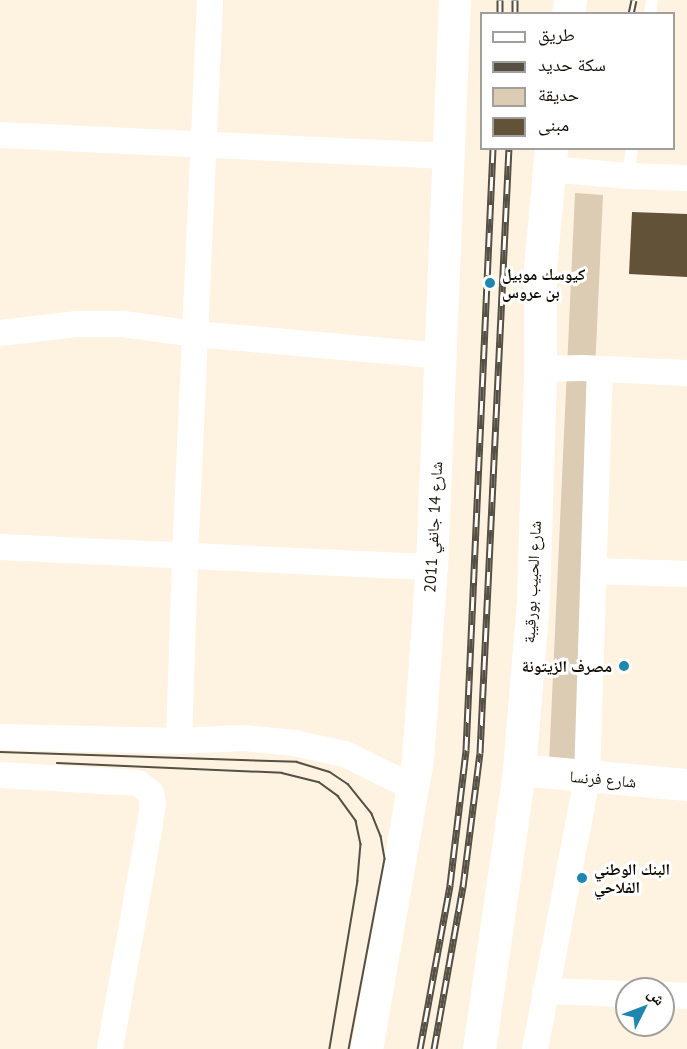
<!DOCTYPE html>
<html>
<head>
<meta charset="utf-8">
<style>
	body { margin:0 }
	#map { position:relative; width:687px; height:1049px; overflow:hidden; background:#fef3e1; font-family:"PT Sans","Noto Naskh Arabic",sans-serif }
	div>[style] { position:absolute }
	.green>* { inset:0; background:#dbccb3 }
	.building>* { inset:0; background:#615238 }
	.service>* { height:12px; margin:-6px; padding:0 6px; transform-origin:6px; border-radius:6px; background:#fff }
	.minor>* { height:26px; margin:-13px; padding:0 13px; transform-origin:13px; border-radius:13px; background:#fff }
	.tertiary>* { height:32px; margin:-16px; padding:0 16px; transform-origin:16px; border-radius:16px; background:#fff }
	.secondary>* { height:33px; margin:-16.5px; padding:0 16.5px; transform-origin:16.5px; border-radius:16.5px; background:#fff }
	.tram>* { height:1.5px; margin:-0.75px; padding:0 0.75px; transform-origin:0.75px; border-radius:0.75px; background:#564f43 }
	.rail>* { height:7px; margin-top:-3.5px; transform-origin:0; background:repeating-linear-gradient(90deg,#fff 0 14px,#564f43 0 28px); box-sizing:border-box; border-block:2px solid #564f43 }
	.dots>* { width:16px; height:16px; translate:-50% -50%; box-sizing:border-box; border:3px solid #fff; border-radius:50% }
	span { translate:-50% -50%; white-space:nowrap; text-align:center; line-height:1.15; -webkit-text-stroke:6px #fff; paint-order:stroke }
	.poi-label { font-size:16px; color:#140e05; font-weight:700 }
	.left { translate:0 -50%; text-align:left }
	.right { translate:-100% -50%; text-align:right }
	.street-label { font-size:16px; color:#140e05 }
	.legend { position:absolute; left:480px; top:12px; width:195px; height:138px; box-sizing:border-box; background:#fff; border:2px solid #a19f9b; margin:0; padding:8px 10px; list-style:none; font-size:18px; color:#140e05 }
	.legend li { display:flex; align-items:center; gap:12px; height:30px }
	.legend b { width:30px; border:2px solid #a19f9b }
	.north { position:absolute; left:615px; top:977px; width:60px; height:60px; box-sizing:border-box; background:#fff; border:2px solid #a19f9b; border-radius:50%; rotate:48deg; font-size:16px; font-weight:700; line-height:24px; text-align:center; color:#140e05 }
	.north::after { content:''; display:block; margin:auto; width:21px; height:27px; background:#1e86af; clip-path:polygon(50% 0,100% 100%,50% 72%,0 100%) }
</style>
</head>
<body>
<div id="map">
	<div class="green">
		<div style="clip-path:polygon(575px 193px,603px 195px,577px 765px,549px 763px)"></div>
	</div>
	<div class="building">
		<div style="clip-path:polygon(632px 212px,687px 214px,687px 277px,629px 274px)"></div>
	</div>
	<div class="service">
		<div style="left:650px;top:14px;width:14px;rotate:-82deg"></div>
		<div style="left:628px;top:176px;width:28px;rotate:-82deg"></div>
	</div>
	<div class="minor">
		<div style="left:0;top:135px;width:447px;rotate:2.7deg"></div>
		<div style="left:549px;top:169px;width:79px;rotate:5.1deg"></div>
		<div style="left:628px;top:176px;width:59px;rotate:1.9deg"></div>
		<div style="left:0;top:333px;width:78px;rotate:-6.7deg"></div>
		<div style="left:77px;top:324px;width:46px"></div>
		<div style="left:123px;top:324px;width:74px;rotate:7.8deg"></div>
		<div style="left:196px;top:334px;width:246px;rotate:5.1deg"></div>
		<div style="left:540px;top:369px;width:43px;rotate:-1.3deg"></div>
		<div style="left:583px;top:368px;width:104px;rotate:2.8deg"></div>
		<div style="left:0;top:547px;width:432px;rotate:2.7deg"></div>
		<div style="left:594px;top:571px;width:93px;rotate:1.8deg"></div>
		<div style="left:0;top:737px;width:179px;rotate:1.3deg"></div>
		<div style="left:179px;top:741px;width:65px;rotate:-2.6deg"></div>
		<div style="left:244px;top:738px;width:50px;rotate:5.7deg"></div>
		<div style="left:294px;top:743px;width:52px;rotate:12.2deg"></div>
		<div style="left:345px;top:754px;width:77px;rotate:26.2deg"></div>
		<div style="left:179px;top:741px;width:183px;rotate:-88.1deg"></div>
		<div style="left:185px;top:558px;width:559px;rotate:-87.43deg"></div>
		<div style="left:0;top:775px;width:138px;rotate:3.3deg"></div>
		<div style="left:138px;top:783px;width:16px;rotate:38deg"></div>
		<div style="left:151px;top:793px;width:11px;rotate:80deg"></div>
		<div style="left:153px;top:804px;width:20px;rotate:99deg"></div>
		<div style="left:150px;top:824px;width:229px;rotate:100.1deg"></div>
		<div style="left:545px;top:991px;width:82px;rotate:2.1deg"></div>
		<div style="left:663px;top:995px;width:24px;rotate:2deg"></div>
		<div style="left:535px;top:1049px;width:276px;rotate:-79.1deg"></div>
		<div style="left:587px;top:778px;width:409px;rotate:-88.2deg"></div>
	</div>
	<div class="tertiary">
		<div style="left:519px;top:770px;width:169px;rotate:5.1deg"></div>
		<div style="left:367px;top:1049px;width:293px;rotate:-80deg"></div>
		<div style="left:418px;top:760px;width:194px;rotate:-85.9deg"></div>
		<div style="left:432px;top:567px;width:567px;rotate:-87.68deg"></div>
	</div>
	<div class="secondary">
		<div style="left:568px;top:14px;width:14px;rotate:-82deg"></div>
		<div style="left:479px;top:1049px;width:282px;rotate:-81.8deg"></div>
		<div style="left:519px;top:770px;width:173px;rotate:-85.3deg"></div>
		<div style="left:533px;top:598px;width:229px;rotate:-88.2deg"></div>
		<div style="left:540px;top:369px;width:100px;rotate:-90deg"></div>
		<div style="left:540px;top:269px;width:121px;rotate:-84.8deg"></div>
	</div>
	<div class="tram">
		<div style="left:0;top:752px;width:297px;rotate:1.9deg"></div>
		<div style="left:297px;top:762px;width:34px;rotate:17deg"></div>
		<div style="left:330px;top:772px;width:22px;rotate:34deg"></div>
		<div style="left:348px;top:784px;width:38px;rotate:51deg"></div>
		<div style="left:372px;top:814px;width:24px;rotate:68deg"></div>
		<div style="left:381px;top:836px;width:23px;rotate:80deg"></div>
		<div style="left:385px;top:859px;width:193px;rotate:100.7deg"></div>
		<div style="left:57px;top:763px;width:225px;rotate:2.5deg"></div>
		<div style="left:282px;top:773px;width:38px;rotate:14deg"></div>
		<div style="left:319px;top:782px;width:24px;rotate:36deg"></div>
		<div style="left:338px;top:796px;width:31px;rotate:54deg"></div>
		<div style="left:356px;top:821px;width:24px;rotate:78deg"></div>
		<div style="left:361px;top:844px;width:37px;rotate:95deg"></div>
		<div style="left:358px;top:881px;width:170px;rotate:99.5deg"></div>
	</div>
	<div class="rail">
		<div style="left:500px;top:14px;width:14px;rotate:-90deg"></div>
		<div style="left:515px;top:14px;width:14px;rotate:-90deg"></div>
		<div style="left:631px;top:14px;width:14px;rotate:-78deg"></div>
		<div style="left:420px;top:1049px;width:167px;rotate:-79.6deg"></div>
		<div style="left:450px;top:885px;width:136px;rotate:-83.2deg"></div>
		<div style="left:466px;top:750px;width:603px;rotate:-87.43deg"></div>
		<div style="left:434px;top:1049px;width:165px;rotate:-79.9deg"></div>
		<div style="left:463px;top:887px;width:135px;rotate:-82.8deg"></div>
		<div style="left:480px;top:753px;width:606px;rotate:-87.26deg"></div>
	</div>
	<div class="dots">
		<div style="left:490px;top:283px;background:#1e86af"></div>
		<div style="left:624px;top:666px;background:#1e86af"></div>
		<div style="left:582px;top:878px;background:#1e86af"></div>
	</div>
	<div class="poi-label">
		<span class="left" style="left:502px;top:283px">كيوسك موبيل<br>بن عروس</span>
		<span class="right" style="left:612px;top:666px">مصرف الزيتونة</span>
		<span class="left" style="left:594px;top:878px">البنك الوطني<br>الفلاحي</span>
	</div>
	<div class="street-label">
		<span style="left:433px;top:527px;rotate:-87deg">شارع 14 جانفي 2011</span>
		<span style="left:532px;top:582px;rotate:-87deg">شارع الحبيب بورقيبة</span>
		<span style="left:603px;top:779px;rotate:5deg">شارع فرنسا</span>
	</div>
	<ul class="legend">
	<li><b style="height:8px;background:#fff"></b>طريق</li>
	<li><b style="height:8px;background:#564f43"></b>سكة حديد</li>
	<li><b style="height:16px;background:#dbccb3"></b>حديقة</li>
	<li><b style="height:16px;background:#615238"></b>مبنى</li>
	</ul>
	<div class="north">ش</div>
</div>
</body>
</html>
